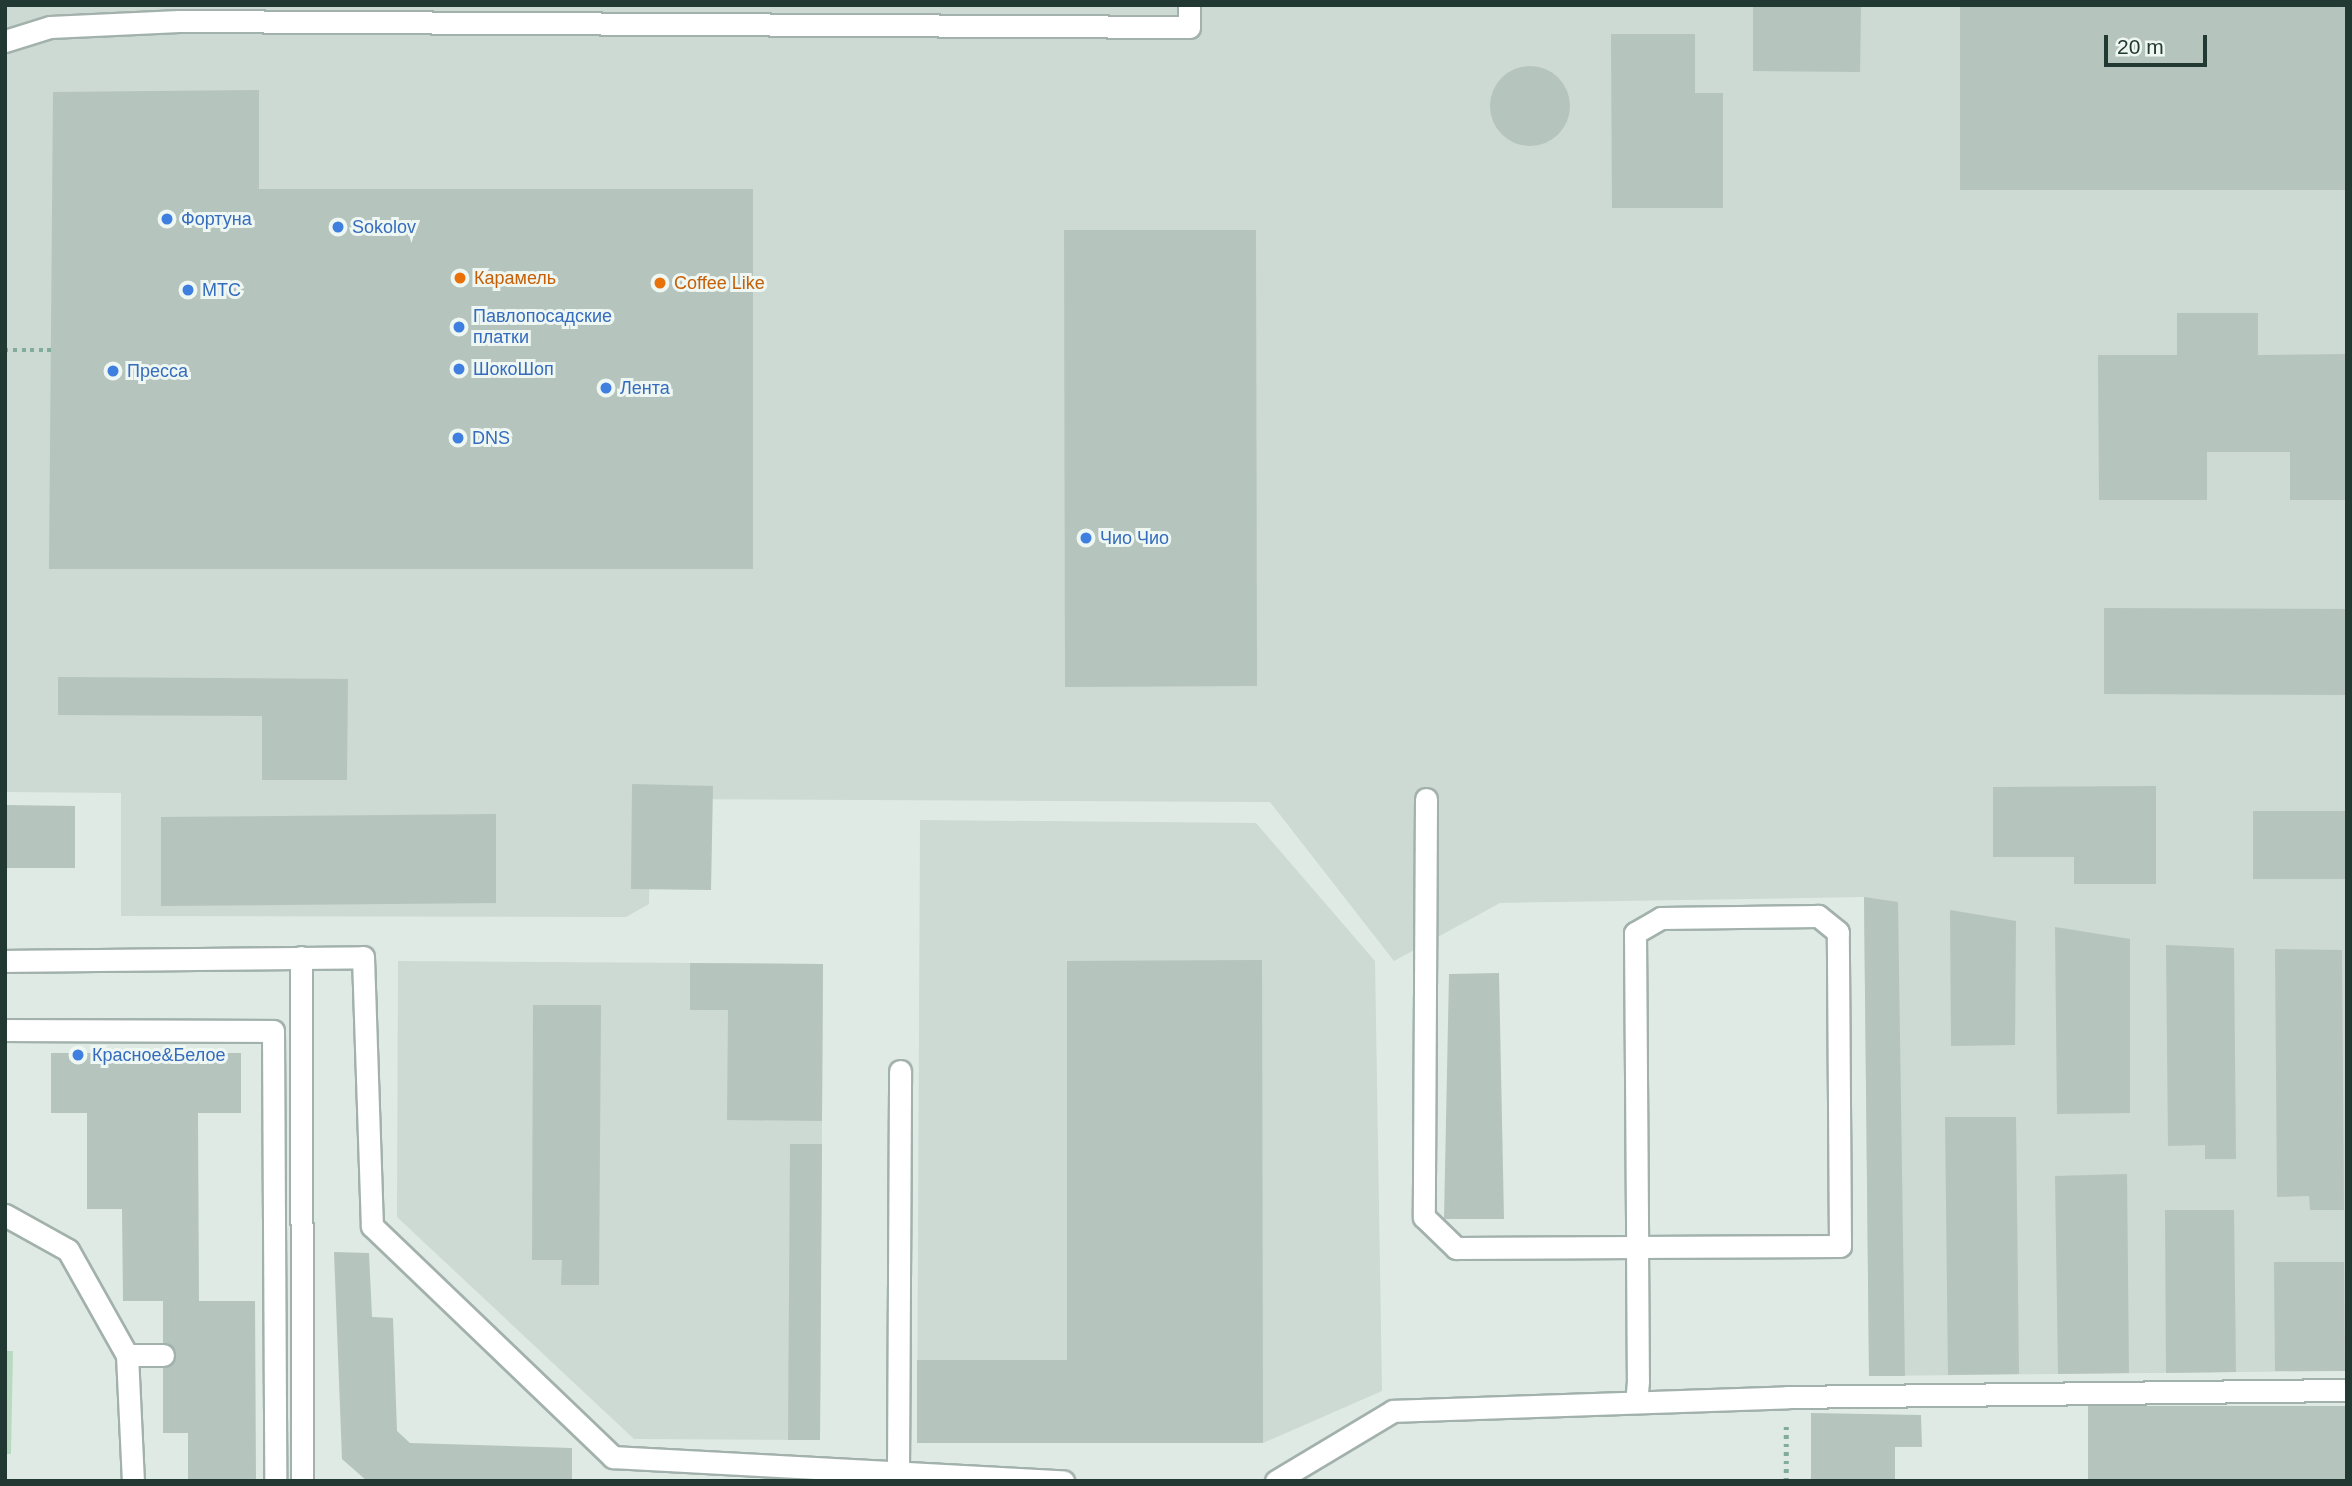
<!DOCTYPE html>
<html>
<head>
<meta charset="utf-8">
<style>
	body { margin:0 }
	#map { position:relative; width:2352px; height:1486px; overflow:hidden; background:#dfeae5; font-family:Arial,sans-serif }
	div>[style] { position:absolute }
	.built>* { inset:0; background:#cdd9d3 }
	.green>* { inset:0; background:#b9dac0 }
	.building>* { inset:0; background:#b5c4bd }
	.round { border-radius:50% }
	.path>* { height:4.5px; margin-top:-2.25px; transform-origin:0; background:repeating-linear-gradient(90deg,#81ac9d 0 3.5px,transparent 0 8.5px) }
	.roads { filter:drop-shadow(2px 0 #a2b1ac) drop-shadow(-2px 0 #a2b1ac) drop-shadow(0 2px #a2b1ac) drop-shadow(0 -2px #a2b1ac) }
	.service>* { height:21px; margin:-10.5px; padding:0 10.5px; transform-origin:10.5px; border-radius:10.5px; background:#fff }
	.dots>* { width:19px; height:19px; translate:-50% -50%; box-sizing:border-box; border:4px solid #eff7f3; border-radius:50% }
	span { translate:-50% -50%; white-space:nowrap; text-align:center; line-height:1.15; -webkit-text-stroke:6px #eff7f3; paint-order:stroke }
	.shop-label { font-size:18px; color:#366cbe }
	.left { translate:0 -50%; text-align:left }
	.food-label { font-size:18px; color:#c56008 }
	.frame { position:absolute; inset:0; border:7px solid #213932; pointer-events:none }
	.scale { position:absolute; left:2104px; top:35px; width:103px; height:32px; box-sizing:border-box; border:4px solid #213932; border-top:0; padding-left:9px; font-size:21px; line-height:24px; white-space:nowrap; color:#213932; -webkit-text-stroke:5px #eff7f3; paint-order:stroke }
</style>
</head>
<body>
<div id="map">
	<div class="built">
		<div style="clip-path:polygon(5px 5px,2347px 5px,2347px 1371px,1869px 1376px,1864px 897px,1500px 903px,1394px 961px,1270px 802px,651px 799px,649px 904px,626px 917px,121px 916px,121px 793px,5px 792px)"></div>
		<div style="clip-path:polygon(920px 820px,1256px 823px,1375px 961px,1382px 1391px,1263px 1443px,917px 1443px)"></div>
		<div style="clip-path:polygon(398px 961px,823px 964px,820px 1440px,634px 1439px,397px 1217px)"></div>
	</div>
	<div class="green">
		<div style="clip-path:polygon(5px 1351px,13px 1351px,11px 1454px,5px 1454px)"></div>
	</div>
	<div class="building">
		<div style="clip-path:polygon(1753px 5px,1861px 5px,1860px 72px,1753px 71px)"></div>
		<div style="clip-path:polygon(1960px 5px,2347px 5px,2347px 190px,1960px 190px)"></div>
		<div style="clip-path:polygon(1611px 34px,1695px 34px,1695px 93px,1723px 93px,1723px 208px,1612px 208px)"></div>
		<div class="round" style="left:1490px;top:66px;width:80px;height:80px"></div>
		<div style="clip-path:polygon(259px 90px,259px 189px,753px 189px,753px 569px,49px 569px,53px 92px)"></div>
		<div style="clip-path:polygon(1064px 230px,1256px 230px,1257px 686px,1065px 687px)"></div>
		<div style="clip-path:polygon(2177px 313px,2258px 313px,2258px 355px,2347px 354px,2347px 500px,2290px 500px,2290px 452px,2207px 452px,2207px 500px,2099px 500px,2098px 355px,2177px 355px)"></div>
		<div style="clip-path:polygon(2104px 608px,2347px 609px,2347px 695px,2104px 694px)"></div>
		<div style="clip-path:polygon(58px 677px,348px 679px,347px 780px,262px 780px,262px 716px,58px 715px)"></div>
		<div style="clip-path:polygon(632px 784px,713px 786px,711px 890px,631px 889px)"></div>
		<div style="clip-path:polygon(2156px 786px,2156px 884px,2074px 884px,2074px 857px,1993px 857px,1993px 787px)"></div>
		<div style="clip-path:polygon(5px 805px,75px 806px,75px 868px,5px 868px)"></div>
		<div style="clip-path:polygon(2253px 811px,2347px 811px,2347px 879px,2253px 879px)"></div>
		<div style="clip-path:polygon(496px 814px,496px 903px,161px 906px,161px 817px)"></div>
		<div style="clip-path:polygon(1864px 897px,1898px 902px,1905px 1376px,1869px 1376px)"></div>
		<div style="clip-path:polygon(1950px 910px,2016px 921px,2015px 1045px,1951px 1046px)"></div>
		<div style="clip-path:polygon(2055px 927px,2130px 939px,2130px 1113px,2057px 1114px)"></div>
		<div style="clip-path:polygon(2166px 945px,2234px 948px,2236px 1159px,2205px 1159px,2205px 1145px,2168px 1146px)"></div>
		<div style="clip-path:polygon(2275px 949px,2342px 950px,2344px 1210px,2310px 1210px,2309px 1196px,2277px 1197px)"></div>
		<div style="clip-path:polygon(1262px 960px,1263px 1443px,917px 1443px,917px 1360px,1067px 1360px,1067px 961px)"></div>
		<div style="clip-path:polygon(690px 963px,823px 964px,822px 1121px,727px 1120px,728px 1010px,690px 1010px)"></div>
		<div style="clip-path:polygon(1499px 973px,1504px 1219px,1444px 1219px,1449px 974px)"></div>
		<div style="clip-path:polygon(533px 1005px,601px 1005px,599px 1285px,561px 1285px,562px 1260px,532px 1260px)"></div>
		<div style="clip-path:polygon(51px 1053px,241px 1053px,241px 1113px,198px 1113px,199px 1301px,255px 1301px,256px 1481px,188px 1481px,188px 1433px,163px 1433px,163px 1301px,123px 1301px,122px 1209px,87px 1209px,87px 1113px,51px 1113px)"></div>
		<div style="clip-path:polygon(1945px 1117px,2016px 1117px,2019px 1374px,1948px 1375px)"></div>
		<div style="clip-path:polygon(790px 1144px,822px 1144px,820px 1440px,788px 1440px)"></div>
		<div style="clip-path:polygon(2127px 1174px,2129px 1373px,2058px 1374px,2055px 1176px)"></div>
		<div style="clip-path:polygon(2165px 1210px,2234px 1210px,2236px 1372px,2166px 1373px)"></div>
		<div style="clip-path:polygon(334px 1252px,369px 1253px,372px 1317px,393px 1318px,397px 1431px,410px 1443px,572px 1448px,572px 1481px,367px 1481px,342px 1459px)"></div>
		<div style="clip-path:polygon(2274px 1262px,2344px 1262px,2345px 1371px,2275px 1371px)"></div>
		<div style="clip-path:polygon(2088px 1406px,2347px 1406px,2347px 1481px,2088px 1481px)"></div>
		<div style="clip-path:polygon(1811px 1413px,1921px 1415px,1922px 1447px,1895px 1447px,1895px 1481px,1811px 1481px)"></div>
	</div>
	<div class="path">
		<div style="left:5px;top:350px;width:46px"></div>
		<div style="left:1786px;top:1481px;width:55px;rotate:-90deg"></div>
	</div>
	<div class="roads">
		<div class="service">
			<div style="left:5px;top:41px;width:47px;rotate:-17.3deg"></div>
			<div style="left:50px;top:27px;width:129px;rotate:-2.7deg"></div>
			<div style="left:179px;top:21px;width:1010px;rotate:0.34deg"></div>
			<div style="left:1189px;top:27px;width:22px;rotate:-90deg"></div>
			<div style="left:1426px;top:799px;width:418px;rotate:90.3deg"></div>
			<div style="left:1424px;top:1217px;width:45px;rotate:44.1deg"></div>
			<div style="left:1456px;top:1248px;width:181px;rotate:-0.3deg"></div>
			<div style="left:1637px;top:1247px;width:203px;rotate:-0.3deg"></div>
			<div style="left:1840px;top:1246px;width:314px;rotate:-90.4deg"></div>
			<div style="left:1838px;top:932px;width:26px;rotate:-141deg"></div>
			<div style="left:1818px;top:916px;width:157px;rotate:179.3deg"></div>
			<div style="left:1661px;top:918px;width:30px;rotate:150deg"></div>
			<div style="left:1635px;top:933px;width:314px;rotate:89.6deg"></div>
			<div style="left:1637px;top:1247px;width:134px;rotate:89.6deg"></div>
			<div style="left:1638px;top:1381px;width:21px;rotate:95deg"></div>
			<div style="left:301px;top:957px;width:524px;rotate:89.89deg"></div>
			<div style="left:5px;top:961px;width:358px;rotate:-0.6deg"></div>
			<div style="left:363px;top:957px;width:269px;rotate:88.1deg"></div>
			<div style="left:372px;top:1226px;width:334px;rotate:43.8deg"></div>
			<div style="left:613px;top:1457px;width:451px;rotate:3.1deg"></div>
			<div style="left:5px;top:1030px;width:268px;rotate:0.2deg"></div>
			<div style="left:273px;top:1031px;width:450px;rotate:89.7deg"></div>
			<div style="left:5px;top:1215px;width:72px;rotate:29.1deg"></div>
			<div style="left:68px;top:1250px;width:120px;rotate:60.7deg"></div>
			<div style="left:127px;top:1355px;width:126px;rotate:87.3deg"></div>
			<div style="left:127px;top:1355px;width:36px"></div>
			<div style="left:898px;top:1472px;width:401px;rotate:-89.7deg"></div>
			<div style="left:1276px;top:1481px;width:136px;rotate:-30.9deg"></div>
			<div style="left:1393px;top:1411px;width:394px;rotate:-2deg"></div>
			<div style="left:1787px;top:1397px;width:560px;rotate:-0.72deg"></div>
		</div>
	</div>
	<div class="dots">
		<div style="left:167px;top:219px;background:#3f7fe0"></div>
		<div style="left:338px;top:227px;background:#3f7fe0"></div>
		<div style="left:460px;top:278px;background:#e8710a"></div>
		<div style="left:660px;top:283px;background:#e8710a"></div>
		<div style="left:188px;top:290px;background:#3f7fe0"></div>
		<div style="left:459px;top:327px;background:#3f7fe0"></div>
		<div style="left:459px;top:369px;background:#3f7fe0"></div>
		<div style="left:113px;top:371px;background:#3f7fe0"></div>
		<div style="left:606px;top:388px;background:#3f7fe0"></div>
		<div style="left:458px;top:438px;background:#3f7fe0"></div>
		<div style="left:1086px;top:538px;background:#3f7fe0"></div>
		<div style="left:78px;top:1055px;background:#3f7fe0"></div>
	</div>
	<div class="shop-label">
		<span class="left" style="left:181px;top:219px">Фортуна</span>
		<span class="left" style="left:352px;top:227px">Sokolov</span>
		<span class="left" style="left:202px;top:290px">МТС</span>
		<span class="left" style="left:473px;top:327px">Павлопосадские<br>платки</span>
		<span class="left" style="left:473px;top:369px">ШокоШоп</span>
		<span class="left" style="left:127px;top:371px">Пресса</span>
		<span class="left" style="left:620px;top:388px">Лента</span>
		<span class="left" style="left:472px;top:438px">DNS</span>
		<span class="left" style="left:1100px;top:538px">Чио Чио</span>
		<span class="left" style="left:92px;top:1055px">Красное&amp;Белое</span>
	</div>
	<div class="food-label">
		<span class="left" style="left:474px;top:278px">Карамель</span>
		<span class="left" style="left:674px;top:283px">Coffee Like</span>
	</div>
	<div class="frame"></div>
	<div class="scale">20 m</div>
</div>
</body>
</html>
